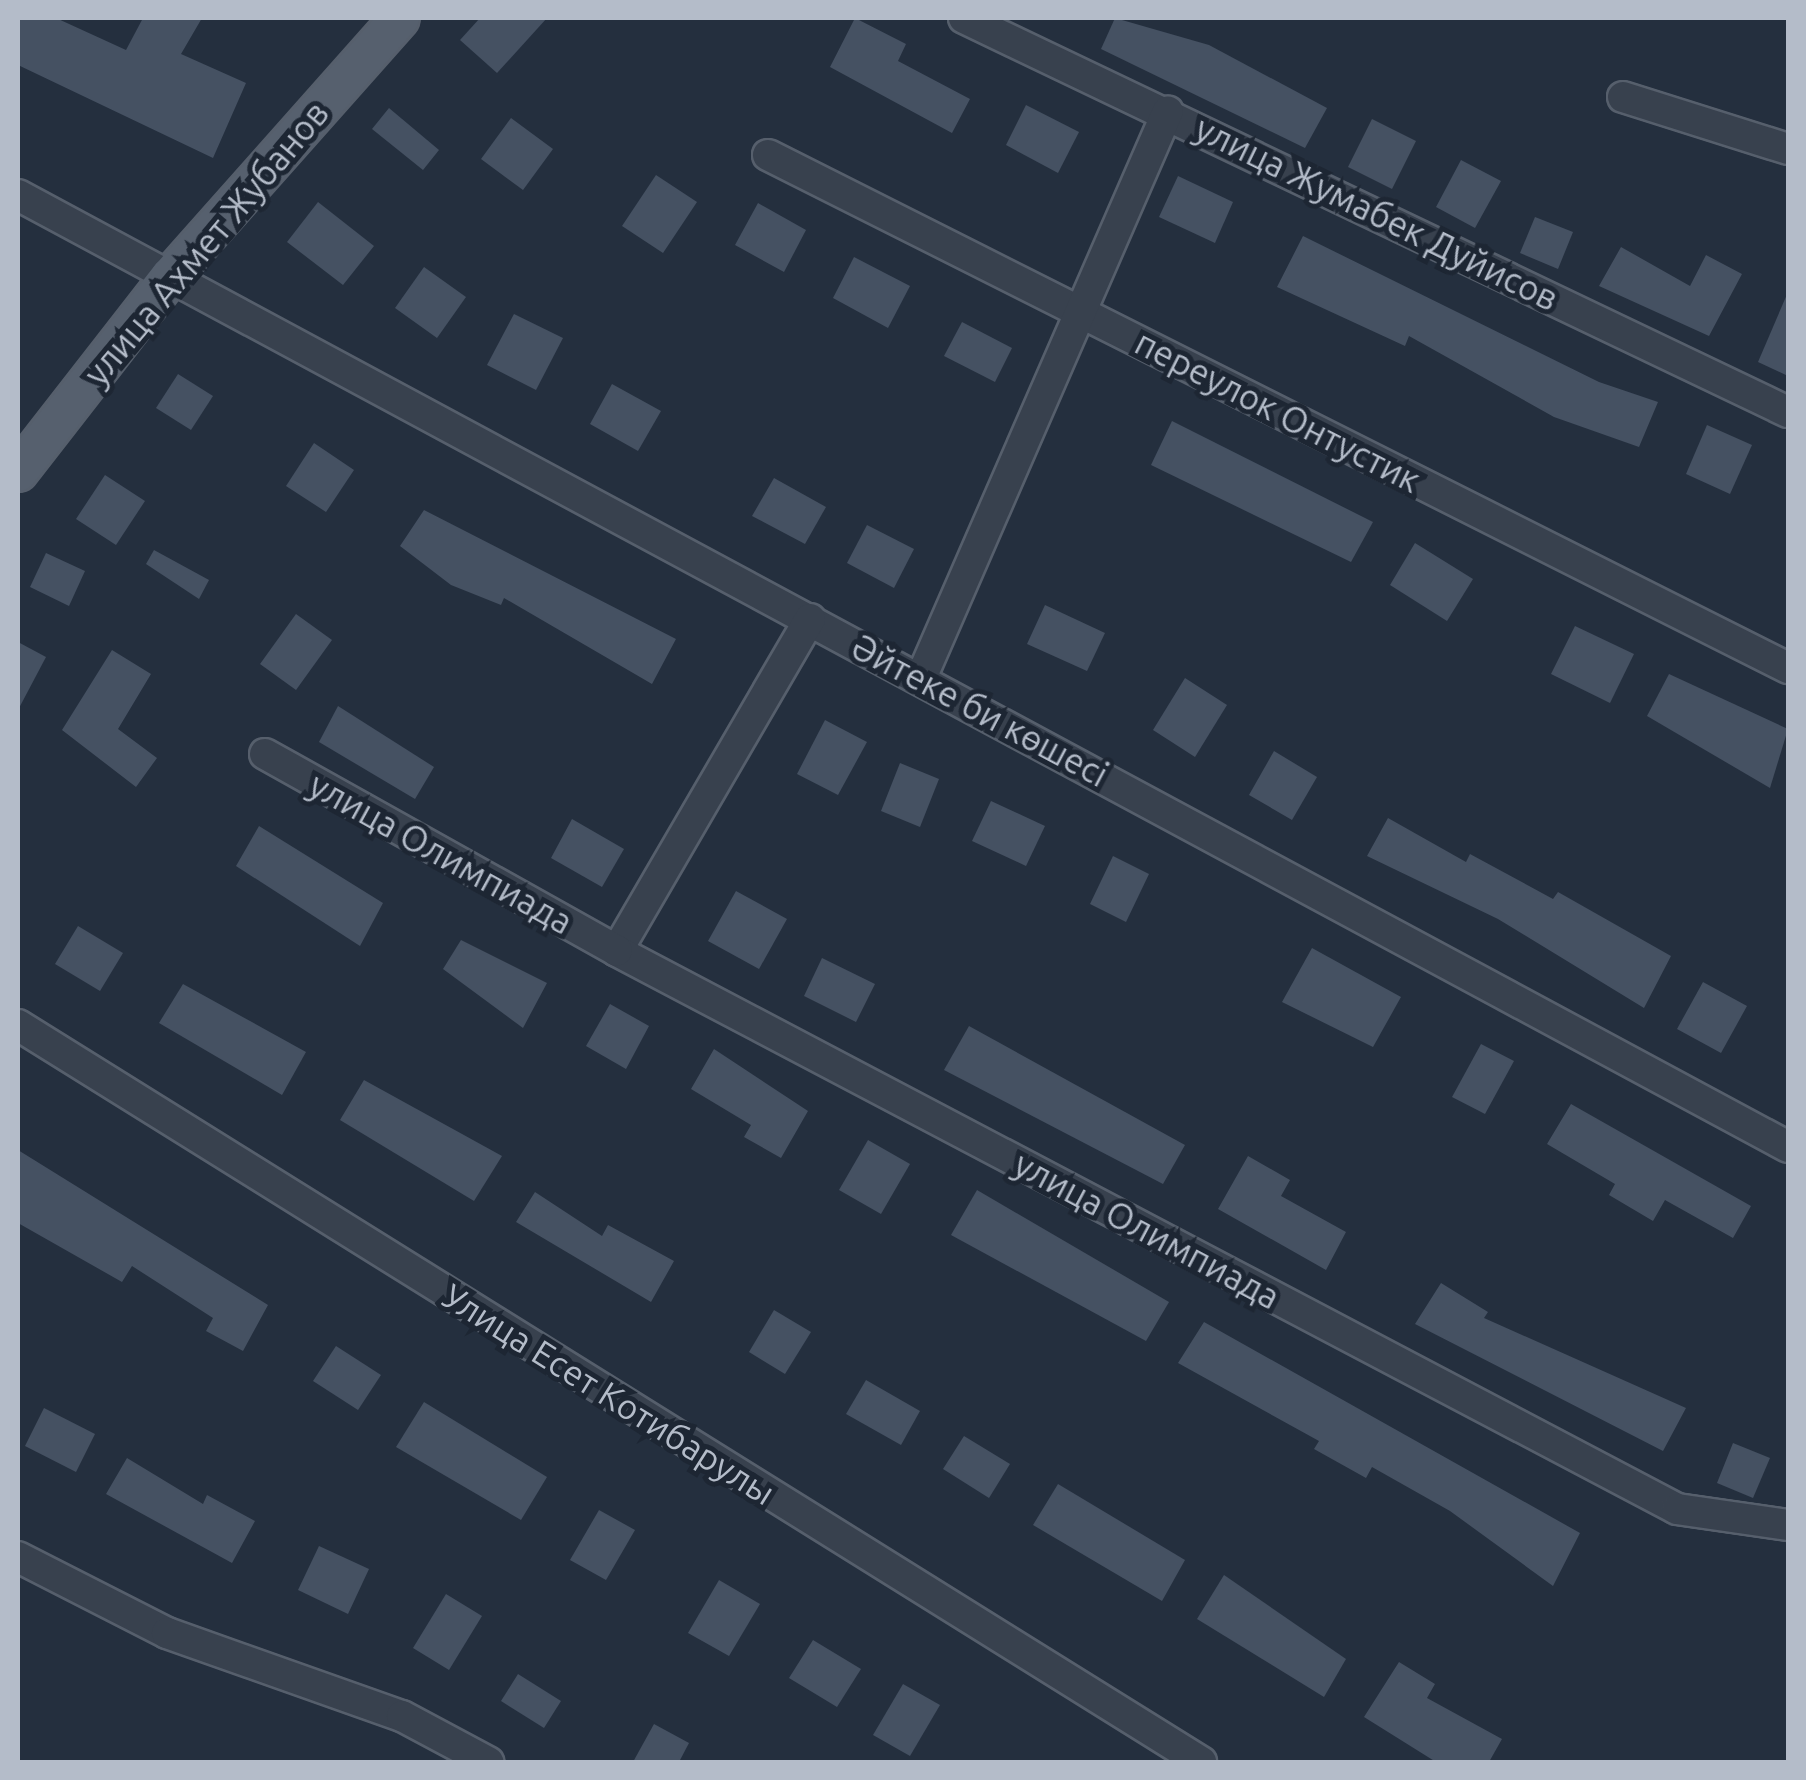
<!DOCTYPE html>
<html>
<head>
<meta charset="utf-8">
<style>
	body { margin:0 }
	#map { position:relative; width:1806px; height:1780px; overflow:hidden; background:#242f3e; font-family:Ubuntu,sans-serif }
	div>[style] { position:absolute }
	.building>* { inset:0; background:#455162 }
	.roads { filter:drop-shadow(2px 0 #565f6c) drop-shadow(-2px 0 #565f6c) drop-shadow(0 2px #565f6c) drop-shadow(0 -2px #565f6c) }
	.minor>* { height:30px; margin:-15px; padding:0 15px; transform-origin:15px; border-radius:15px; background:#38414e }
	.major>* { height:38px; margin:-19px; padding:0 19px; transform-origin:19px; border-radius:19px; background:#56606e }
	span { translate:-50% -50%; white-space:nowrap; text-align:center; line-height:1.15; -webkit-text-stroke:10px #1d2633; paint-order:stroke }
	.street-label { font-size:35px; color:#b4bcc9 }
	.frame { position:absolute; inset:0; border:20px solid #b4bcc9; pointer-events:none }
</style>
</head>
<body>
<div id="map">
	<div class="building">
		<div style="clip-path:polygon(18px 18px,56px 18px,126px 50px,143px 18px,202px 18px,181px 54px,246px 83px,213px 158px,18px 65px)"></div>
		<div style="clip-path:polygon(480px 18px,547px 18px,497px 73px,460px 40px)"></div>
		<div style="clip-path:polygon(855px 18px,906px 44px,898px 61px,970px 99px,952px 133px,830px 67px)"></div>
		<div style="clip-path:polygon(1115px 18px,1209px 45px,1327px 108px,1305px 148px,1101px 49px)"></div>
		<div style="clip-path:polygon(1026px 105px,1079px 132px,1058px 173px,1006px 145px)"></div>
		<div style="clip-path:polygon(389px 108px,439px 150px,423px 170px,372px 129px)"></div>
		<div style="clip-path:polygon(511px 118px,553px 149px,523px 190px,481px 159px)"></div>
		<div style="clip-path:polygon(1372px 119px,1416px 141px,1392px 189px,1348px 167px)"></div>
		<div style="clip-path:polygon(1461px 160px,1501px 181px,1475px 228px,1436px 207px)"></div>
		<div style="clip-path:polygon(656px 175px,697px 202px,663px 253px,622px 226px)"></div>
		<div style="clip-path:polygon(1178px 176px,1233px 202px,1215px 243px,1159px 217px)"></div>
		<div style="clip-path:polygon(318px 202px,374px 246px,343px 285px,287px 242px)"></div>
		<div style="clip-path:polygon(758px 203px,806px 230px,784px 272px,735px 245px)"></div>
		<div style="clip-path:polygon(1535px 217px,1573px 232px,1558px 269px,1520px 253px)"></div>
		<div style="clip-path:polygon(1303px 236px,1599px 382px,1658px 402px,1639px 447px,1554px 417px,1409px 336px,1405px 346px,1277px 287px)"></div>
		<div style="clip-path:polygon(1621px 247px,1690px 286px,1706px 255px,1742px 274px,1709px 336px,1599px 286px)"></div>
		<div style="clip-path:polygon(854px 257px,910px 286px,888px 328px,833px 298px)"></div>
		<div style="clip-path:polygon(424px 267px,466px 297px,437px 338px,395px 308px)"></div>
		<div style="clip-path:polygon(1788px 292px,1788px 376px,1758px 362px)"></div>
		<div style="clip-path:polygon(514px 314px,563px 338px,536px 390px,487px 365px)"></div>
		<div style="clip-path:polygon(962px 322px,1012px 348px,995px 382px,944px 356px)"></div>
		<div style="clip-path:polygon(178px 374px,213px 396px,191px 430px,156px 408px)"></div>
		<div style="clip-path:polygon(612px 384px,661px 411px,638px 451px,590px 424px)"></div>
		<div style="clip-path:polygon(1172px 421px,1373px 522px,1351px 562px,1151px 465px)"></div>
		<div style="clip-path:polygon(1707px 425px,1752px 445px,1730px 494px,1686px 474px)"></div>
		<div style="clip-path:polygon(314px 443px,354px 470px,326px 512px,286px 486px)"></div>
		<div style="clip-path:polygon(105px 475px,145px 501px,116px 545px,76px 519px)"></div>
		<div style="clip-path:polygon(774px 478px,826px 507px,805px 544px,752px 516px)"></div>
		<div style="clip-path:polygon(424px 510px,676px 639px,652px 684px,504px 598px,501px 605px,451px 585px,400px 546px)"></div>
		<div style="clip-path:polygon(867px 525px,914px 549px,894px 588px,847px 563px)"></div>
		<div style="clip-path:polygon(1415px 543px,1473px 579px,1447px 621px,1390px 585px)"></div>
		<div style="clip-path:polygon(154px 550px,209px 580px,199px 599px,146px 564px)"></div>
		<div style="clip-path:polygon(46px 553px,85px 571px,69px 606px,30px 587px)"></div>
		<div style="clip-path:polygon(1045px 605px,1105px 633px,1087px 671px,1027px 644px)"></div>
		<div style="clip-path:polygon(296px 614px,332px 640px,296px 690px,260px 664px)"></div>
		<div style="clip-path:polygon(1575px 626px,1634px 654px,1610px 703px,1551px 674px)"></div>
		<div style="clip-path:polygon(18px 642px,46px 657px,18px 710px)"></div>
		<div style="clip-path:polygon(112px 650px,151px 674px,118px 729px,157px 758px,136px 787px,62px 730px)"></div>
		<div style="clip-path:polygon(1669px 674px,1788px 729px,1770px 788px,1647px 716px)"></div>
		<div style="clip-path:polygon(1185px 678px,1227px 705px,1195px 757px,1153px 730px)"></div>
		<div style="clip-path:polygon(338px 706px,434px 767px,415px 799px,319px 742px)"></div>
		<div style="clip-path:polygon(825px 720px,867px 742px,838px 795px,797px 774px)"></div>
		<div style="clip-path:polygon(1274px 751px,1317px 777px,1292px 820px,1249px 795px)"></div>
		<div style="clip-path:polygon(900px 763px,939px 779px,920px 827px,881px 811px)"></div>
		<div style="clip-path:polygon(991px 801px,1045px 826px,1026px 866px,972px 841px)"></div>
		<div style="clip-path:polygon(1388px 818px,1466px 862px,1470px 854px,1553px 899px,1558px 892px,1671px 956px,1644px 1008px,1498px 919px,1367px 856px)"></div>
		<div style="clip-path:polygon(572px 819px,624px 849px,602px 887px,551px 858px)"></div>
		<div style="clip-path:polygon(259px 826px,383px 903px,360px 946px,236px 866px)"></div>
		<div style="clip-path:polygon(1113px 856px,1149px 874px,1126px 922px,1090px 904px)"></div>
		<div style="clip-path:polygon(736px 891px,787px 919px,759px 969px,708px 941px)"></div>
		<div style="clip-path:polygon(78px 926px,123px 953px,100px 991px,55px 964px)"></div>
		<div style="clip-path:polygon(461px 940px,547px 983px,523px 1028px,443px 969px)"></div>
		<div style="clip-path:polygon(1312px 948px,1401px 997px,1373px 1047px,1282px 1002px)"></div>
		<div style="clip-path:polygon(822px 958px,875px 984px,856px 1022px,804px 996px)"></div>
		<div style="clip-path:polygon(1703px 982px,1747px 1006px,1721px 1053px,1677px 1029px)"></div>
		<div style="clip-path:polygon(183px 984px,306px 1052px,282px 1095px,159px 1023px)"></div>
		<div style="clip-path:polygon(610px 1004px,649px 1026px,626px 1069px,586px 1046px)"></div>
		<div style="clip-path:polygon(969px 1026px,1185px 1145px,1163px 1184px,944px 1070px)"></div>
		<div style="clip-path:polygon(1481px 1044px,1514px 1061px,1485px 1114px,1452px 1097px)"></div>
		<div style="clip-path:polygon(714px 1049px,808px 1111px,781px 1158px,744px 1137px,751px 1125px,691px 1089px)"></div>
		<div style="clip-path:polygon(364px 1080px,502px 1156px,474px 1201px,340px 1120px)"></div>
		<div style="clip-path:polygon(1571px 1104px,1751px 1206px,1733px 1238px,1665px 1200px,1653px 1221px,1609px 1195px,1615px 1184px,1547px 1144px)"></div>
		<div style="clip-path:polygon(868px 1140px,910px 1164px,881px 1214px,839px 1190px)"></div>
		<div style="clip-path:polygon(18px 1150px,268px 1305px,243px 1351px,206px 1331px,213px 1318px,132px 1266px,122px 1282px,18px 1223px)"></div>
		<div style="clip-path:polygon(1248px 1156px,1290px 1180px,1281px 1196px,1346px 1232px,1326px 1270px,1218px 1209px)"></div>
		<div style="clip-path:polygon(977px 1190px,1169px 1302px,1146px 1341px,951px 1235px)"></div>
		<div style="clip-path:polygon(535px 1192px,602px 1236px,608px 1225px,674px 1261px,651px 1302px,516px 1222px)"></div>
		<div style="clip-path:polygon(1441px 1283px,1488px 1312px,1484px 1318px,1686px 1408px,1663px 1451px,1415px 1324px)"></div>
		<div style="clip-path:polygon(774px 1310px,811px 1332px,785px 1374px,749px 1352px)"></div>
		<div style="clip-path:polygon(1204px 1322px,1580px 1533px,1553px 1586px,1450px 1511px,1372px 1467px,1366px 1478px,1314px 1449px,1319px 1441px,1178px 1363px)"></div>
		<div style="clip-path:polygon(336px 1346px,381px 1375px,358px 1410px,313px 1381px)"></div>
		<div style="clip-path:polygon(866px 1380px,920px 1411px,901px 1445px,846px 1414px)"></div>
		<div style="clip-path:polygon(424px 1402px,547px 1477px,521px 1520px,396px 1447px)"></div>
		<div style="clip-path:polygon(44px 1408px,95px 1434px,76px 1472px,25px 1446px)"></div>
		<div style="clip-path:polygon(964px 1436px,1010px 1464px,989px 1498px,943px 1469px)"></div>
		<div style="clip-path:polygon(1733px 1443px,1770px 1458px,1753px 1498px,1717px 1483px)"></div>
		<div style="clip-path:polygon(127px 1458px,203px 1504px,207px 1495px,255px 1521px,232px 1563px,106px 1494px)"></div>
		<div style="clip-path:polygon(1058px 1484px,1185px 1560px,1162px 1601px,1033px 1525px)"></div>
		<div style="clip-path:polygon(599px 1510px,635px 1530px,606px 1580px,570px 1560px)"></div>
		<div style="clip-path:polygon(319px 1546px,369px 1569px,348px 1614px,298px 1590px)"></div>
		<div style="clip-path:polygon(1224px 1575px,1346px 1659px,1324px 1697px,1197px 1619px)"></div>
		<div style="clip-path:polygon(719px 1580px,760px 1604px,729px 1656px,688px 1633px)"></div>
		<div style="clip-path:polygon(446px 1594px,482px 1616px,449px 1670px,413px 1648px)"></div>
		<div style="clip-path:polygon(813px 1640px,861px 1669px,837px 1707px,789px 1678px)"></div>
		<div style="clip-path:polygon(1399px 1662px,1435px 1684px,1427px 1698px,1502px 1739px,1489px 1762px,1436px 1762px,1364px 1717px)"></div>
		<div style="clip-path:polygon(518px 1674px,561px 1701px,544px 1728px,501px 1701px)"></div>
		<div style="clip-path:polygon(903px 1684px,940px 1705px,910px 1756px,873px 1735px)"></div>
		<div style="clip-path:polygon(654px 1724px,689px 1743px,679px 1762px,633px 1762px)"></div>
	</div>
	<div class="roads">
		<div class="minor">
			<div style="left:964px;top:18px;width:913px;rotate:25.56deg"></div>
			<div style="left:1623px;top:97px;width:173px;rotate:17.5deg"></div>
			<div style="left:768px;top:155px;width:1142px;rotate:26.7deg"></div>
			<div style="left:18px;top:195px;width:2010px;rotate:28.27deg"></div>
			<div style="left:810px;top:619px;width:384px;rotate:120.2deg"></div>
			<div style="left:617px;top:951px;width:1198px;rotate:27.76deg"></div>
			<div style="left:1677px;top:1509px;width:112px;rotate:8.2deg"></div>
			<div style="left:921px;top:678px;width:618px;rotate:-66.46deg"></div>
			<div style="left:265px;top:754px;width:403px;rotate:29.2deg"></div>
			<div style="left:18px;top:1025px;width:1394px;rotate:31.92deg"></div>
			<div style="left:18px;top:1557px;width:167px;rotate:27deg"></div>
			<div style="left:167px;top:1633px;width:249px;rotate:19.5deg"></div>
			<div style="left:402px;top:1716px;width:98px;rotate:28.1deg"></div>
		</div>
		<div class="major">
			<div style="left:18px;top:472px;width:247px;rotate:-52.1deg"></div>
			<div style="left:170px;top:277px;width:346px;rotate:-48.4deg"></div>
		</div>
	</div>
	<div class="street-label">
		<span style="left:1377px;top:213px;rotate:26deg">улица Жумабек Дуйисов</span>
		<span style="left:206px;top:243px;rotate:-50deg">улица Ахмет Жубанов</span>
		<span style="left:1278px;top:411px;rotate:27deg">переулок Онтустик</span>
		<span style="left:980px;top:710px;rotate:28deg">Әйтеке би көшесі</span>
		<span style="left:441px;top:853px;rotate:29deg">улица Олимпиада</span>
		<span style="left:1147px;top:1230px;rotate:28deg">улица Олимпиада</span>
		<span style="left:609px;top:1394px;rotate:32deg">Улица Есет Котибарулы</span>
	</div>
	<div class="frame"></div>
</div>
</body>
</html>
